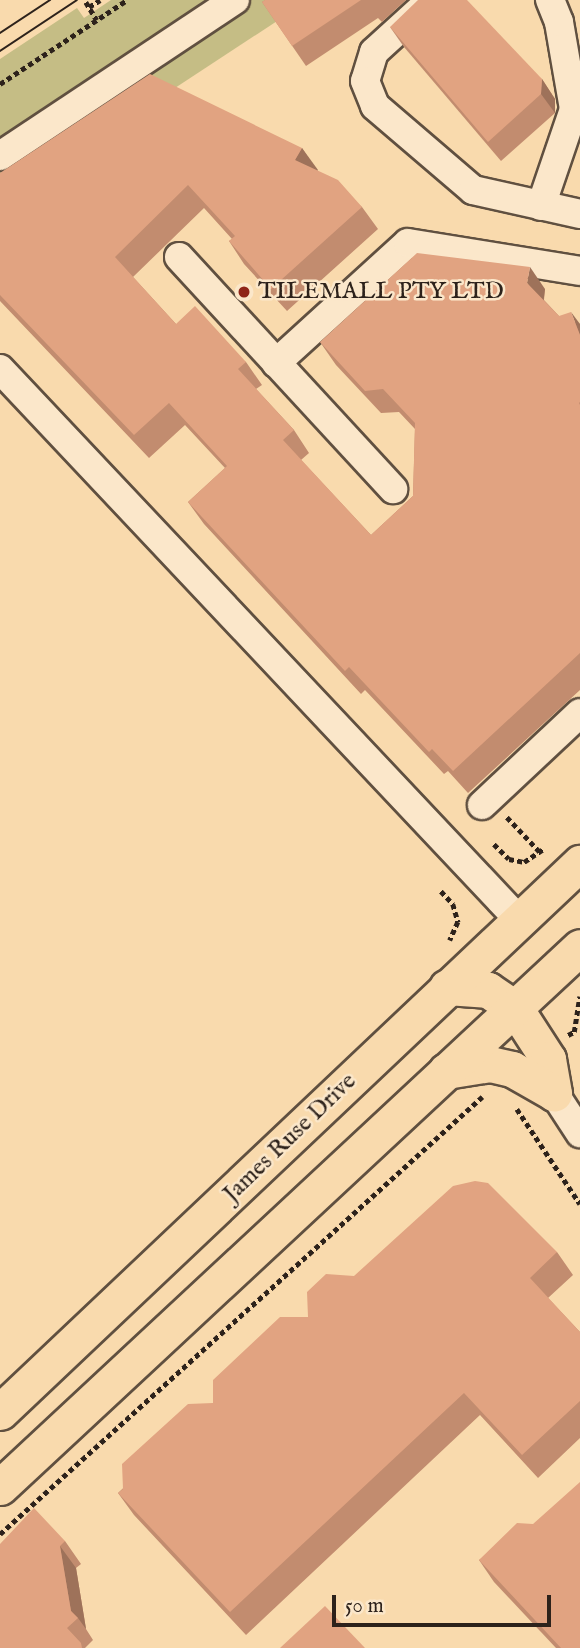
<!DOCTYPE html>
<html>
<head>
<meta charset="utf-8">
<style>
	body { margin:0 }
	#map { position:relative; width:580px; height:1648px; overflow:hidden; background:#f9daad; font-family:"IM FELL English",serif }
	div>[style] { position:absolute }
	.green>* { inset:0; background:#c5bd85 }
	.path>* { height:4.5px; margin-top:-2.25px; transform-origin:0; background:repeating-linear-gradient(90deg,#2d221b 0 5px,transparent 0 8.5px) }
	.roads { filter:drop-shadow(2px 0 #605040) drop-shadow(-2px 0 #605040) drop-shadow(0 2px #605040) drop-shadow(0 -2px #605040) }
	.minor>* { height:28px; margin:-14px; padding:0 14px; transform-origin:14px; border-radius:14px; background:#fbe7ca }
	.major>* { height:35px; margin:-17.5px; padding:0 17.5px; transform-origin:17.5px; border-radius:17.5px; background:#f9daad }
	.tram>* { height:2px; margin:-1px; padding:0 1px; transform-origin:1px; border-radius:1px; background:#2d221b }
	.wall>* { inset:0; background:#c28c6f }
	.shaded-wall>* { inset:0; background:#9e725a }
	.building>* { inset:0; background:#e1a381 }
	.dots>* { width:19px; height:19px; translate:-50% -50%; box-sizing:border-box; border:4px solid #fbe7ca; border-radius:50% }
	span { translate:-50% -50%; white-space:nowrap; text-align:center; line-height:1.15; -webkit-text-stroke:5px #fbe7ca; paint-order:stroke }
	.poi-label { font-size:24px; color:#2d221b }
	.left { translate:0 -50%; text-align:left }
	.street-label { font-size:24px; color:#2d221b }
	.scale { position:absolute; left:332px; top:1595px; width:219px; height:32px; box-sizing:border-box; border:4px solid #2d221b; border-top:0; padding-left:9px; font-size:21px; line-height:24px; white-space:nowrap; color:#2d221b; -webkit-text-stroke:5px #fbe7ca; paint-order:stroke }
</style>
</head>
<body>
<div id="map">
	<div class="green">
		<div style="clip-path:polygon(111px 0,224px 0,0 146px,0 59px,77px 8px,84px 18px)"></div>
		<div style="clip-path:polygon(251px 0,309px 0,0 203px,0 170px)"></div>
	</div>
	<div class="path">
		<div style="left:86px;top:2px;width:21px;rotate:59deg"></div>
		<div style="left:89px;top:7px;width:13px;rotate:-32deg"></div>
		<div style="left:0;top:84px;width:152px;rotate:-33.5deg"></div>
		<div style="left:507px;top:817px;width:48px;rotate:46.7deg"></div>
		<div style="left:494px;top:844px;width:21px;rotate:45deg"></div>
		<div style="left:509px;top:859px;width:15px;rotate:11deg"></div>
		<div style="left:524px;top:862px;width:23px;rotate:-34deg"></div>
		<div style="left:441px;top:891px;width:18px;rotate:47deg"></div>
		<div style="left:453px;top:904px;width:19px;rotate:74deg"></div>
		<div style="left:458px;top:922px;width:20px;rotate:114deg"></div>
		<div style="left:568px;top:1035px;width:7px;rotate:-27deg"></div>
		<div style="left:574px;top:1032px;width:36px;rotate:-81deg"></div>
		<div style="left:517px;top:1109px;width:114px;rotate:56.4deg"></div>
		<div style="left:0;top:1534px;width:651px;rotate:-42.2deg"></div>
	</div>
	<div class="roads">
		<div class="minor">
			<div style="left:431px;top:0;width:77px;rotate:137.6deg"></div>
			<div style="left:374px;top:52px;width:30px;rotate:107deg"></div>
			<div style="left:365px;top:81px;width:27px;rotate:68deg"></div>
			<div style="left:375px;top:106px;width:129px;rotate:40.6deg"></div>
			<div style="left:473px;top:190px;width:110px;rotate:12.6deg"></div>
			<div style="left:0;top:156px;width:282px;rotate:-33.6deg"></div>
			<div style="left:541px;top:206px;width:102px;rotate:-71.2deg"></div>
			<div style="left:574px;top:109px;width:88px;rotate:-99.8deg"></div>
			<div style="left:559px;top:22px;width:24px;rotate:-112deg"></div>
			<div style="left:179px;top:257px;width:316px;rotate:47.3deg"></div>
			<div style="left:276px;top:363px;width:178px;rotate:-42.3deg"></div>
			<div style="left:408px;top:243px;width:174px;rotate:9.2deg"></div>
			<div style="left:0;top:369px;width:757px;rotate:46.71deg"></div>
			<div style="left:482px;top:805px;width:134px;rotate:-43.2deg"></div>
			<div style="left:554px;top:1093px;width:48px;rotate:57deg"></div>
		</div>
		<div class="major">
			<div style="left:447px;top:987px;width:41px;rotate:4.2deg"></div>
			<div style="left:488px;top:990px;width:32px;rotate:34deg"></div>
			<div style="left:515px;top:1008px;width:61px;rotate:57.1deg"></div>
			<div style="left:548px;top:1059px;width:35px;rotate:80deg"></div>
			<div style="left:446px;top:1071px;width:45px;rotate:-9deg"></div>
			<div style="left:490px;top:1064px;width:23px;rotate:13deg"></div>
			<div style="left:512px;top:1069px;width:48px;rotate:29.7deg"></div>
			<div style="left:0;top:1412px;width:799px;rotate:-43.43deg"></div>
			<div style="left:0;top:1487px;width:792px;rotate:-42.95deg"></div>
		</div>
	</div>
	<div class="tram">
		<div style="left:0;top:33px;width:60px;rotate:-33.4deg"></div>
		<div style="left:0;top:51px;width:92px;rotate:-33.5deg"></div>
	</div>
	<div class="wall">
		<div style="clip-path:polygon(265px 0,406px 0,382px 22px,378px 18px,306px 66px,262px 2px)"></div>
		<div style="clip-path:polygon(390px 27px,542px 79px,555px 99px,555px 113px,501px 161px,404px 47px)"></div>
		<div style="clip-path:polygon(302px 148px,317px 171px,362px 207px,378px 229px,287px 311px,244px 264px,229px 241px,232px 239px,204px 208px,133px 277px,176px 324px,246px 362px,262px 385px,256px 389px,294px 430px,309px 453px,301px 460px,371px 535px,413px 496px,415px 429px,399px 412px,381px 413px,336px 365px,320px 342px,545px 289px,544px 300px,559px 316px,580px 324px,580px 690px,468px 793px,448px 771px,444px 774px,365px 690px,361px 694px,204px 524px,188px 502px,225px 468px,185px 425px,149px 458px,0 301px,0 173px)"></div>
		<div style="clip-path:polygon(557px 1252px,573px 1275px,548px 1298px,580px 1332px,580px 1438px,538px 1478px,480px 1415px,246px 1635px,134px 1515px,118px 1493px,213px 1403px,354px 1276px)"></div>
		<div style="clip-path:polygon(533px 1524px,580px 1648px,556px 1648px,494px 1582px,479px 1560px)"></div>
		<div style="clip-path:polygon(65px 1541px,81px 1564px,76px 1568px,86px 1629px,93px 1640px,85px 1648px,0 1648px,0 1544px)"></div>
	</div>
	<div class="shaded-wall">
		<div style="clip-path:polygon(542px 79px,555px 99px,555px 113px,541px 94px)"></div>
		<div style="clip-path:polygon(302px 148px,318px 170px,310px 182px,295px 160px)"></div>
		<div style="clip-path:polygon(530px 267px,545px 289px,543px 305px,527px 283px)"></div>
		<div style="clip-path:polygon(571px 312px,580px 324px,580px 335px)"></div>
		<div style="clip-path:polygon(60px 1546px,76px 1568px,86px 1629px,78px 1618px,71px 1611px)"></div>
	</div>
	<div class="building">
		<div style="clip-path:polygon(265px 0,361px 0,292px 46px,262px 2px)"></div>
		<div style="clip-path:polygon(418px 0,467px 0,542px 79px,541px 94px,488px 142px,390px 27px)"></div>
		<div style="clip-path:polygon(150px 74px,302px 148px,295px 160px,338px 180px,362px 207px,271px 289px,229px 241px,235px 236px,188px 185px,115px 257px,176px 324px,195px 306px,246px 362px,238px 369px,294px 430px,283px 440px,371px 535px,413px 496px,415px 423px,383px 389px,365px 391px,320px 342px,417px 253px,530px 267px,527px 283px,559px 316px,571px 312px,580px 335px,580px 402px,579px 403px,580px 405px,580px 653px,453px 771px,432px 749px,429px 752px,349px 667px,345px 671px,188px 502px,227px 466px,169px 403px,134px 435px,0 295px,0 173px)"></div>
		<div style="clip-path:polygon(475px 1181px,488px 1183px,557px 1252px,530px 1278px,580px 1332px,580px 1401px,522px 1455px,464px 1393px,230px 1612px,118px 1493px,123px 1489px,122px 1464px,188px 1404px,213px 1403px,213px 1380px,280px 1317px,308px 1317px,307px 1292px,326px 1274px,354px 1276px,453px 1186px)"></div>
		<div style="clip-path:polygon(580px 1482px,580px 1648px,561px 1648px,479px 1560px,517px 1523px,533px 1524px)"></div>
		<div style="clip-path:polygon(34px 1508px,65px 1541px,60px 1546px,71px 1611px,78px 1618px,67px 1628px,81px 1643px,82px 1648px,0 1648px,0 1544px)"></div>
		<div style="clip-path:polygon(325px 1606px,365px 1648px,280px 1648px)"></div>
	</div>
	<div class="dots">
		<div style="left:244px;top:292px;background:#8f2418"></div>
	</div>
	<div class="poi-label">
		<span class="left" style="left:258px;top:292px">TILEMALL PTY LTD</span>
	</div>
	<div class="street-label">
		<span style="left:290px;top:1138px;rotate:-44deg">James Ruse Drive</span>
	</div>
	<div class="scale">50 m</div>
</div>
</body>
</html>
